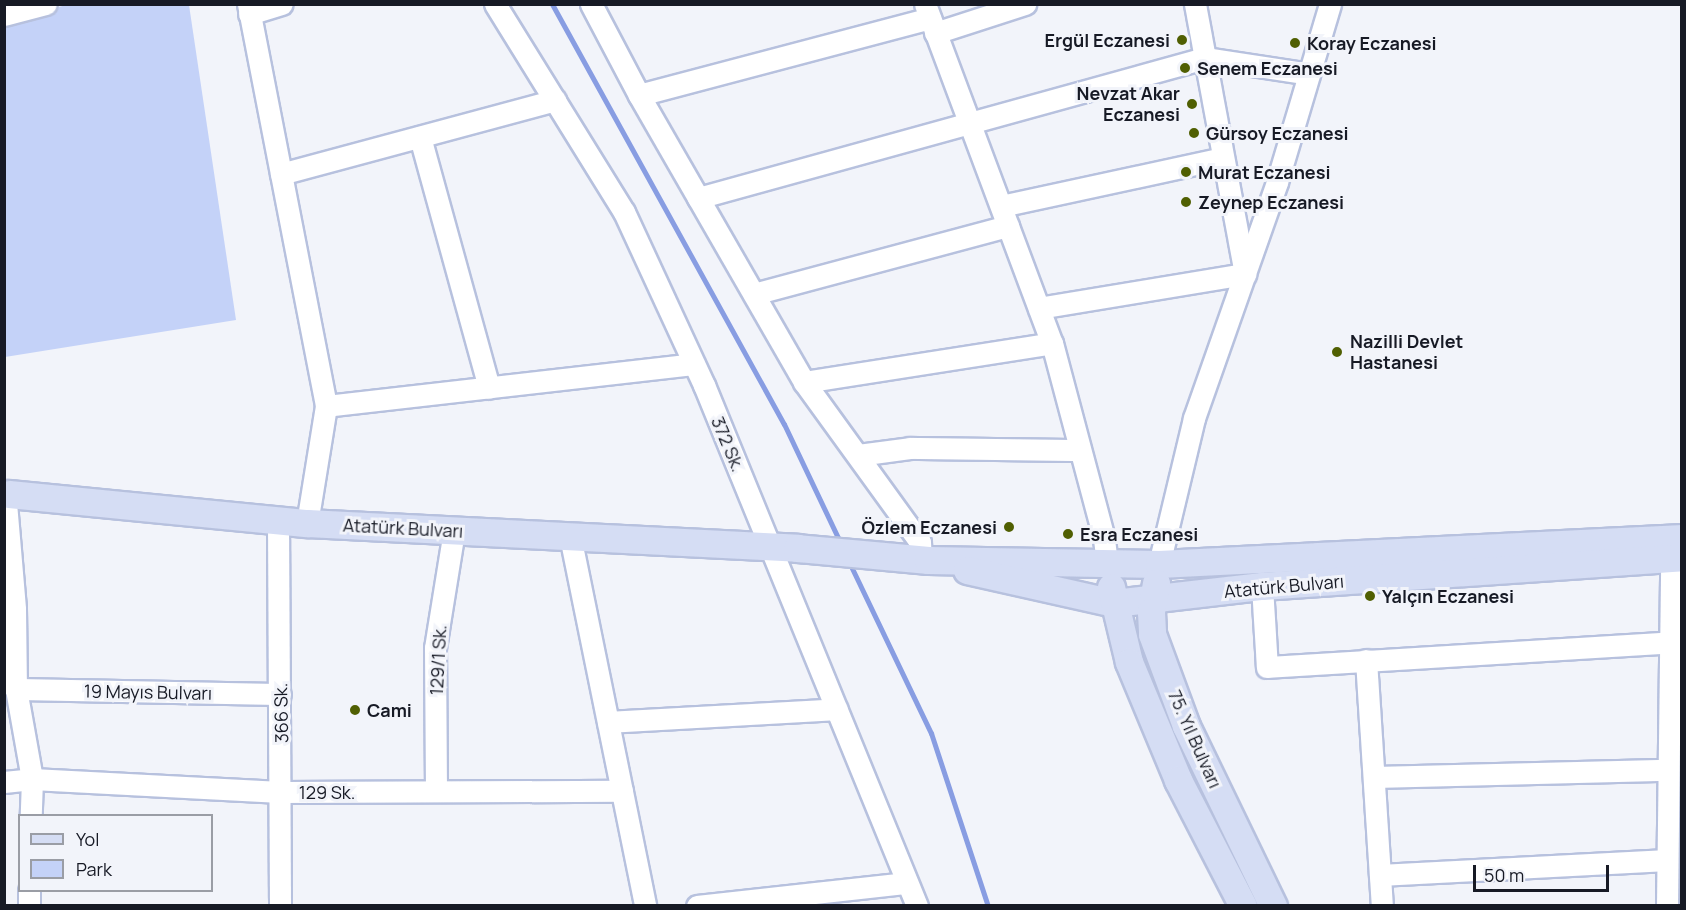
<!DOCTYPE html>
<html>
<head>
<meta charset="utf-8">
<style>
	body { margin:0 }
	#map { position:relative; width:1686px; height:910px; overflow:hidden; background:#f2f4fa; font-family:Manrope,sans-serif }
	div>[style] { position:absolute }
	.green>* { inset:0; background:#c4d2f8 }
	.stream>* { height:5px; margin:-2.5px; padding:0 2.5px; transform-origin:2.5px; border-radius:2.5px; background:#889de2 }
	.roads { filter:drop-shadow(2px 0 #b7c1de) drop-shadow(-2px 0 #b7c1de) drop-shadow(0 2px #b7c1de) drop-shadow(0 -2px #b7c1de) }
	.minor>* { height:21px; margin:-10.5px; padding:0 10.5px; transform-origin:10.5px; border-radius:10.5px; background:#fff }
	.major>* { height:27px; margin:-13.5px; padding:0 13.5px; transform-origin:13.5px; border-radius:13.5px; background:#d5ddf4 }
	.dots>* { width:16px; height:16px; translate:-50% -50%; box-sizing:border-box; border:3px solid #f2f4fa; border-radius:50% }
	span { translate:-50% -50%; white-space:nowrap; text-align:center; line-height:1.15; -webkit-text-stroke:6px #f2f4fa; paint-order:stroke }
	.poi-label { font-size:18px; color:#171a25; font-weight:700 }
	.right { translate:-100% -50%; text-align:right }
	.left { translate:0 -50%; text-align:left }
	.street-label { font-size:18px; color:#171a25 }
	.frame { position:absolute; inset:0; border:6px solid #171a25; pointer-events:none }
	.legend { position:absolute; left:18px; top:814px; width:195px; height:78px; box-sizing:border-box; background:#f2f4fa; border:2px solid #9a9da5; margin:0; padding:8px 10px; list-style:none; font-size:18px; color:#171a25 }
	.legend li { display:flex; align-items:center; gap:12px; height:30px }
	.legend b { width:30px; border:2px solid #9a9da5 }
	.scale { position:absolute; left:1473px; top:865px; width:136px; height:27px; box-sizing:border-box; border:3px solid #171a25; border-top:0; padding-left:8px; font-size:18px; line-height:21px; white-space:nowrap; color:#171a25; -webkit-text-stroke:4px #f2f4fa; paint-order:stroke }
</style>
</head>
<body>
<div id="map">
	<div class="green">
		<div style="clip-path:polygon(66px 5px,189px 5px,236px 320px,5px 357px,5px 22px)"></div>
	</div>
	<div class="stream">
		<div style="left:552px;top:4px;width:480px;rotate:61.1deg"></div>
		<div style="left:784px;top:424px;width:131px;rotate:64.6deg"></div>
		<div style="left:849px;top:562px;width:190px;rotate:64.4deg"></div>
		<div style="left:931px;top:733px;width:182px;rotate:71.8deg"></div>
	</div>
	<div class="roads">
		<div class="minor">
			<div style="left:248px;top:4px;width:409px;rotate:79deg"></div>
			<div style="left:326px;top:406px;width:119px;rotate:99.2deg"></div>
			<div style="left:495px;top:4px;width:245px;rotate:58.2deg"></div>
			<div style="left:624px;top:212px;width:191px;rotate:65.2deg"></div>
			<div style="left:704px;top:385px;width:563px;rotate:67.76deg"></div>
			<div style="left:591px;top:4px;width:103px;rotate:62.2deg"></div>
			<div style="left:639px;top:95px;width:331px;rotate:60.1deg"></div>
			<div style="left:804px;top:382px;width:198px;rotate:54.1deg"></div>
			<div style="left:920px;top:542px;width:17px;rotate:87deg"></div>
			<div style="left:925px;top:4px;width:362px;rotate:69.5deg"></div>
			<div style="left:1052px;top:343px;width:203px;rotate:75.1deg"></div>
			<div style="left:1104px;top:539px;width:25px;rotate:83deg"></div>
			<div style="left:249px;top:14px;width:34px;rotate:-17deg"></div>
			<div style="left:4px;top:15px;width:43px;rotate:-14.7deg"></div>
			<div style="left:935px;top:33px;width:95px;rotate:-17.9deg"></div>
			<div style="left:639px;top:95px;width:301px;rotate:-14.8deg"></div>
			<div style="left:420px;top:137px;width:260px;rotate:74.6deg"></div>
			<div style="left:281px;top:174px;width:284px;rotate:-15.1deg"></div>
			<div style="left:698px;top:198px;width:526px;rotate:-15.44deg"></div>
			<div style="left:1205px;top:58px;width:105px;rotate:8.7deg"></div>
			<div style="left:1001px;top:206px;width:227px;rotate:-12.2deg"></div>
			<div style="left:754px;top:294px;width:263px;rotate:-15deg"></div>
			<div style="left:1039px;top:308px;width:209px;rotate:-9.4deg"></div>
			<div style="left:1245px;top:274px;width:275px;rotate:-100.5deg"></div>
			<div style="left:804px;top:382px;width:251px;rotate:-8.9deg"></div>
			<div style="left:326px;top:406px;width:370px;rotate:-6.5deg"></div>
			<div style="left:858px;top:455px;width:52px;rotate:-7.7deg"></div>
			<div style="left:910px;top:448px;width:170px;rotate:0.7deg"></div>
			<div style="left:6px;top:503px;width:106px;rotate:85.1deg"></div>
			<div style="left:15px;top:609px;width:80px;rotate:89.3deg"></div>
			<div style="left:278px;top:520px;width:386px;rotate:89.7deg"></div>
			<div style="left:570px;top:536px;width:378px;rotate:78.5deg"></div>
			<div style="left:1159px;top:564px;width:150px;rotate:-76.5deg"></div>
			<div style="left:1194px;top:418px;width:250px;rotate:-70.6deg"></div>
			<div style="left:1277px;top:182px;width:186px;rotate:-73.4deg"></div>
			<div style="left:1262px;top:586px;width:81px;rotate:86.5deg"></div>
			<div style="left:1267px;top:667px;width:404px;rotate:-3.5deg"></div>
			<div style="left:1366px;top:660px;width:247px;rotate:86.3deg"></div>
			<div style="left:9px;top:681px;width:11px;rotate:49deg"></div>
			<div style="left:16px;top:689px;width:91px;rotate:79.9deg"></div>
			<div style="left:32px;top:779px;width:37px;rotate:92deg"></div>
			<div style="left:16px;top:689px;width:264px;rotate:1.1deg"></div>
			<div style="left:608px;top:722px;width:229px;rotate:-3.2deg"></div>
			<div style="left:1374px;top:777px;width:294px;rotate:-1.4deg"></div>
			<div style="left:4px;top:782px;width:28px;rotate:-6deg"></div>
			<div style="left:32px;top:779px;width:249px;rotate:3deg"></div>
			<div style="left:281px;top:792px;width:341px;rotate:-0.2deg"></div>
			<div style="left:436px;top:791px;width:143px;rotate:-90.4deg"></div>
			<div style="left:435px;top:648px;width:119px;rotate:-80.8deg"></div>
			<div style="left:1380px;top:875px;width:287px;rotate:-3deg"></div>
			<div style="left:29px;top:906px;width:16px;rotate:-90deg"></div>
			<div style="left:697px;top:906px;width:211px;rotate:-6.3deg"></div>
			<div style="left:1667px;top:906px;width:348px;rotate:-89.3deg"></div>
		</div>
		<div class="major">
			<div style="left:9px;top:494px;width:299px;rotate:5.6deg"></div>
			<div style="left:307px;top:523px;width:491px;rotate:2.9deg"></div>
			<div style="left:797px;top:548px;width:132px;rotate:5.2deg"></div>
			<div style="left:928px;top:560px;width:231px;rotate:1deg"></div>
			<div style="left:1159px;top:564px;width:524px;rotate:-2.85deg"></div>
			<div style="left:967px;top:570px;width:151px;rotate:12.7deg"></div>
			<div style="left:1114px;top:603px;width:149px;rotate:-6.6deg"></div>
			<div style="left:1262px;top:586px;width:421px;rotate:-3.9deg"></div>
			<div style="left:1156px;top:583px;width:29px;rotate:100deg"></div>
			<div style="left:1151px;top:612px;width:22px;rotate:87deg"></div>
			<div style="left:1152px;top:634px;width:98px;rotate:69.7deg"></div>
			<div style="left:1186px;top:726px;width:200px;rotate:64.2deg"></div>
			<div style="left:1111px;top:587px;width:77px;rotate:76.5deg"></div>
			<div style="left:1129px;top:662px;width:128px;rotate:67.4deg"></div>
			<div style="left:1178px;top:780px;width:142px;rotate:62.7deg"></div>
		</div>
	</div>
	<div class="dots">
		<div style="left:1182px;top:40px;background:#505f02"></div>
		<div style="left:1295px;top:43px;background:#505f02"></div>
		<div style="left:1185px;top:68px;background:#505f02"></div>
		<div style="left:1192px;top:104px;background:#505f02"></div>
		<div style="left:1194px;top:133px;background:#505f02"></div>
		<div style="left:1186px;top:172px;background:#505f02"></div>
		<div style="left:1186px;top:202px;background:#505f02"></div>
		<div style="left:1337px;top:352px;background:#505f02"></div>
		<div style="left:1009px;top:527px;background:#505f02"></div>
		<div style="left:1068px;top:534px;background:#505f02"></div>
		<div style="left:1370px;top:596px;background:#505f02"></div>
		<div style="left:355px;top:710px;background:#505f02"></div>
	</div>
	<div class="poi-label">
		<span class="right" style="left:1170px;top:40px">Ergül Eczanesi</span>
		<span class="left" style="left:1307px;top:43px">Koray Eczanesi</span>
		<span class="left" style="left:1197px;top:68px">Senem Eczanesi</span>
		<span class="right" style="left:1180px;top:104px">Nevzat Akar<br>Eczanesi</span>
		<span class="left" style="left:1206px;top:133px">Gürsoy Eczanesi</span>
		<span class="left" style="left:1198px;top:172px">Murat Eczanesi</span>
		<span class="left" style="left:1198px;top:202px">Zeynep Eczanesi</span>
		<span class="left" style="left:1350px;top:352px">Nazilli Devlet<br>Hastanesi</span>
		<span class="right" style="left:997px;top:527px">Özlem Eczanesi</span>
		<span class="left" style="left:1080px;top:534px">Esra Eczanesi</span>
		<span class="left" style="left:1382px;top:596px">Yalçın Eczanesi</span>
		<span class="left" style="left:367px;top:710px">Cami</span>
	</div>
	<div class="street-label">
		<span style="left:728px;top:444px;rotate:67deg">372 Sk.</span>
		<span style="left:403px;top:528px;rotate:3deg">Atatürk Bulvarı</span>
		<span style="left:1284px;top:586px;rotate:-5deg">Atatürk Bulvarı</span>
		<span style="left:438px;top:660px;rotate:-87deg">129/1 Sk.</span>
		<span style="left:148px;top:692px;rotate:1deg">19 Mayıs Bulvarı</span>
		<span style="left:281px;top:713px;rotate:-91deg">366 Sk.</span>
		<span style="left:1195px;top:739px;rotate:66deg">75. Yıl Bulvarı</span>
		<span style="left:327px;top:792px">129 Sk.</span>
	</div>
	<div class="frame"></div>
	<ul class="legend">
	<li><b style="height:8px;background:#d5ddf4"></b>Yol</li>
	<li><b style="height:16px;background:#c4d2f8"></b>Park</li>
	</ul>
	<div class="scale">50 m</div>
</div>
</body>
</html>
